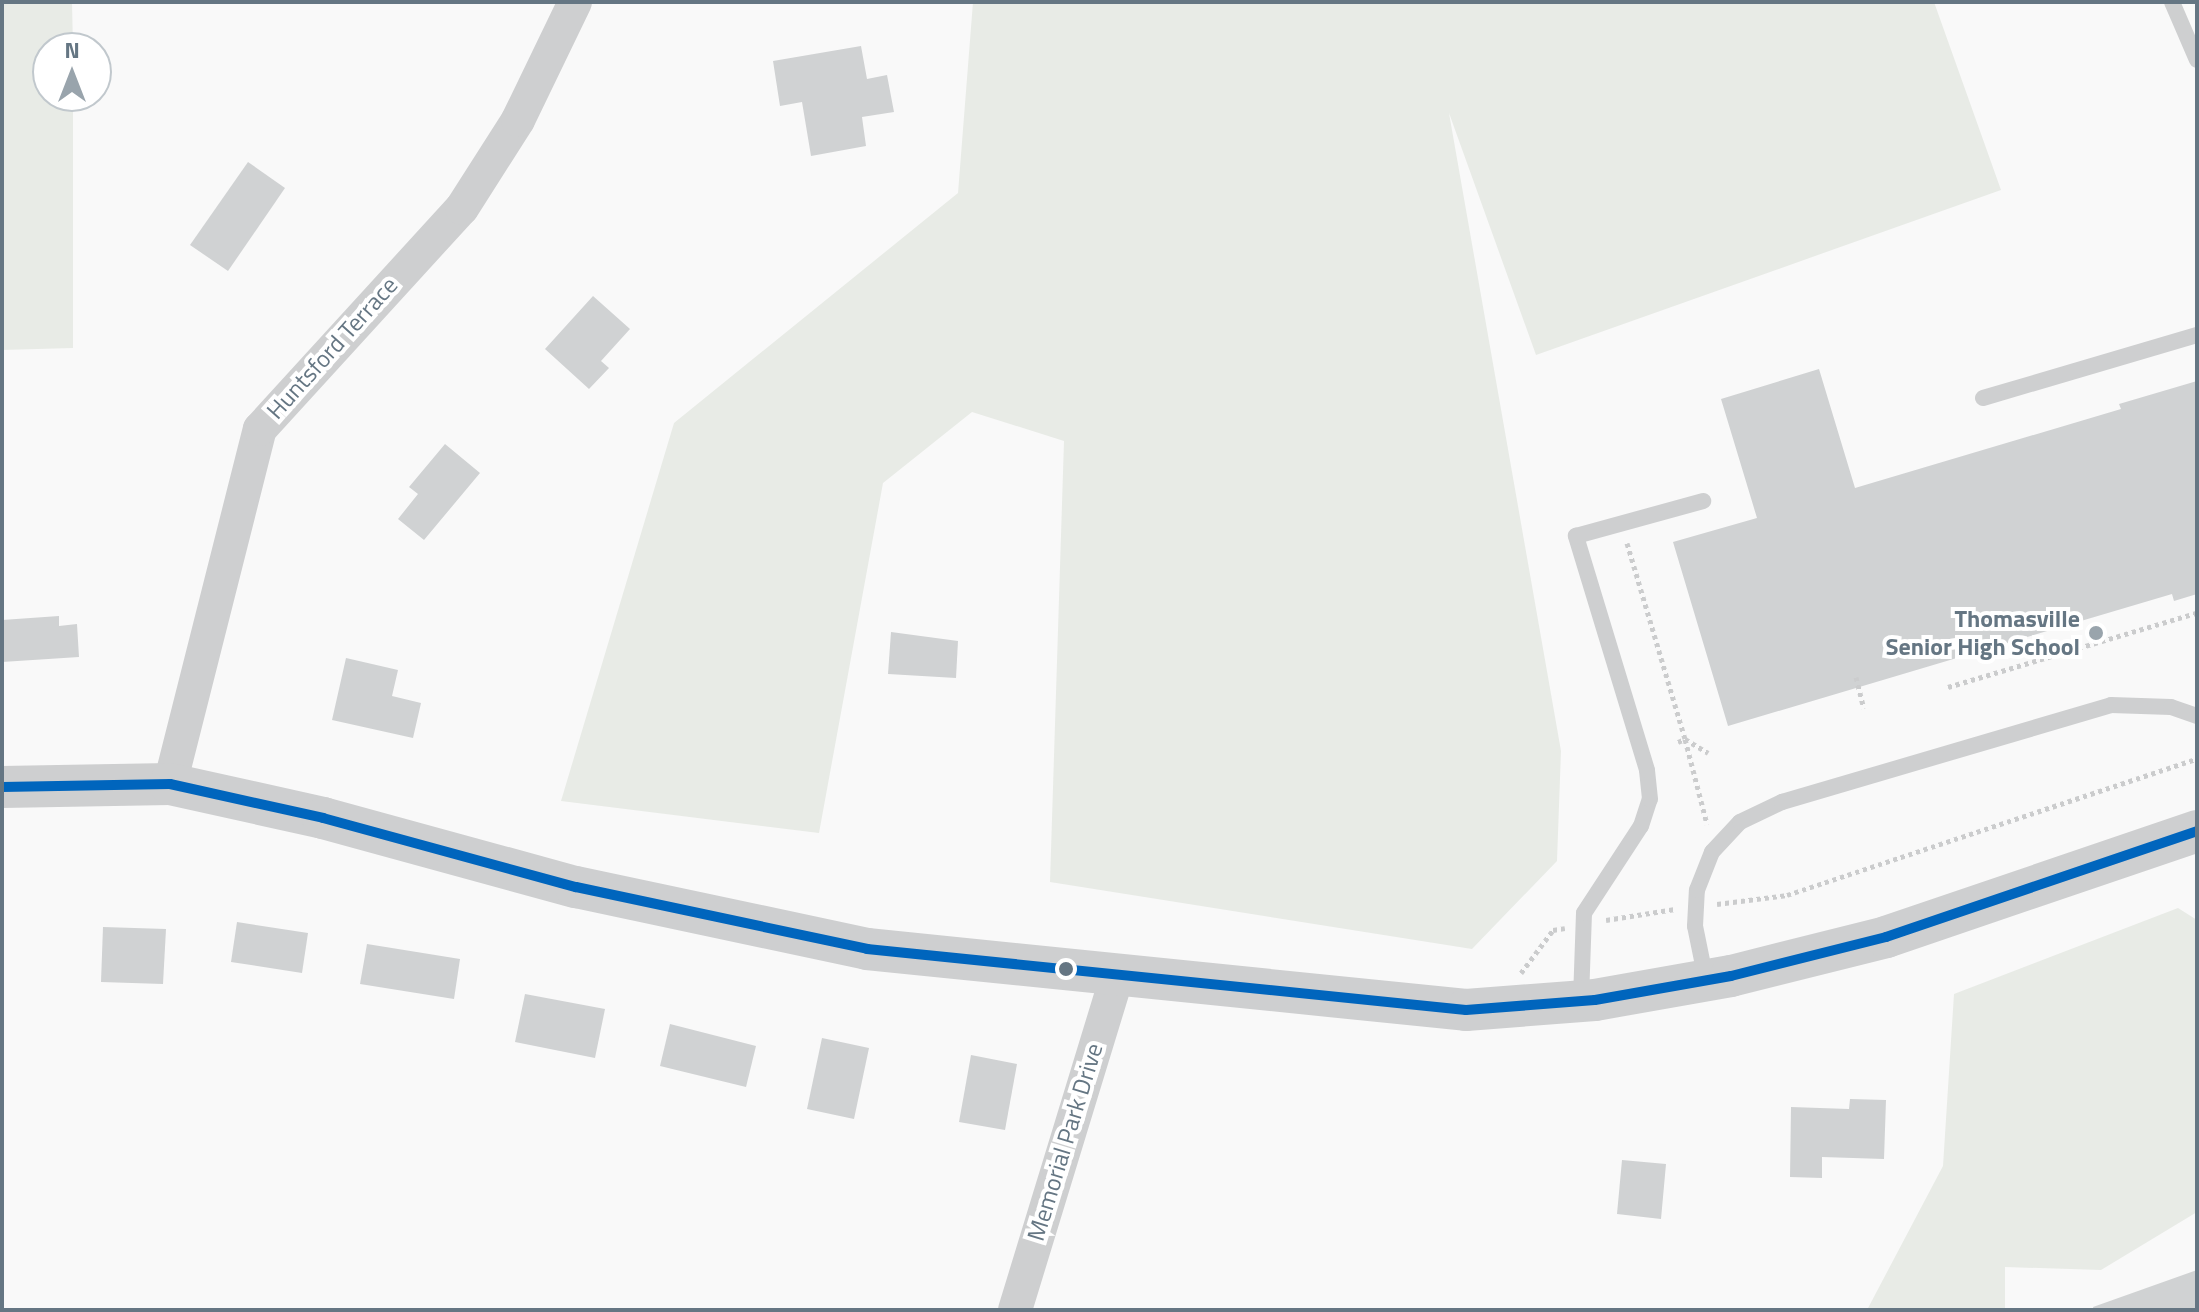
<!DOCTYPE html>
<html>
<head>
<meta charset="utf-8">
<style>
	body { margin:0 }
	#map { position:relative; width:2199px; height:1312px; overflow:hidden; background:#f9f9f9; font-family:"Titillium Web",sans-serif }
	div>[style] { position:absolute }
	.green>* { inset:0; background:#e8ebe6 }
	.building>* { inset:0; background:#d0d2d3 }
	.path>* { height:5px; margin-top:-2.5px; transform-origin:0; background:repeating-linear-gradient(90deg,#cbcccd 0 4px,transparent 0 8px) }
	.service>* { height:16px; margin:-8px; padding:0 8px; transform-origin:8px; border-radius:8px; background:#cecfd0 }
	.minor>* { height:34px; margin:-17px; padding:0 17px; transform-origin:17px; border-radius:17px; background:#cecfd0 }
	.tertiary>* { height:42px; margin:-21px; padding:0 21px; transform-origin:21px; border-radius:21px; background:#cecfd0 }
	.bus-1>* { height:10px; margin:-5px; padding:0 5px; transform-origin:5px; border-radius:5px; background:#0065bd }
	.dots>* { width:22px; height:22px; translate:-50% -50%; box-sizing:border-box; border:4px solid #fff; border-radius:50% }
	span { translate:-50% -50%; white-space:nowrap; text-align:center; line-height:1.15; -webkit-text-stroke:8px #fff; paint-order:stroke }
	.street-label { font-size:24px; color:#657683 }
	.poi-label { font-size:24px; color:#657683; font-weight:700 }
	.right { translate:-100% -50%; text-align:right }
	.frame { position:absolute; inset:0; border:4px solid #657683; pointer-events:none }
	.north { position:absolute; left:32px; top:32px; width:80px; height:80px; box-sizing:border-box; background:#fff; border:2px solid #c1c8cd; border-radius:50%; rotate:0deg; font-size:22px; font-weight:700; line-height:32px; text-align:center; color:#657683 }
	.north::after { content:''; display:block; margin:auto; width:28px; height:36px; background:#99a4ac; clip-path:polygon(50% 0,100% 100%,50% 72%,0 100%) }
</style>
</head>
<body>
<div id="map">
	<div class="green">
		<div style="clip-path:polygon(2px 2px,72px 2px,73px 48px,48px 48px,48px 96px,73px 96px,73px 348px,2px 350px)"></div>
		<div style="clip-path:polygon(973px 2px,1934px 2px,2001px 190px,1536px 355px,1449px 113px,1561px 751px,1557px 861px,1472px 949px,1050px 882px,1064px 441px,972px 412px,883px 483px,819px 833px,561px 801px,674px 423px,958px 193px)"></div>
		<div style="clip-path:polygon(2178px 908px,2197px 920px,2197px 1212px,2101px 1270px,2005px 1267px,2005px 1310px,1867px 1310px,1943px 1166px,1954px 994px)"></div>
	</div>
	<div class="building">
		<div style="clip-path:polygon(861px 46px,867px 79px,887px 75px,894px 112px,862px 117px,866px 146px,811px 156px,802px 102px,780px 106px,773px 61px)"></div>
		<div style="clip-path:polygon(248px 162px,285px 188px,228px 271px,190px 245px)"></div>
		<div style="clip-path:polygon(593px 296px,630px 329px,601px 361px,609px 368px,589px 389px,545px 349px)"></div>
		<div style="clip-path:polygon(1819px 369px,1855px 488px,2121px 409px,2119px 404px,2197px 381px,2197px 594px,2174px 601px,2172px 594px,1728px 726px,1673px 542px,1757px 518px,1721px 399px)"></div>
		<div style="clip-path:polygon(445px 444px,480px 473px,424px 540px,398px 519px,418px 494px,409px 487px)"></div>
		<div style="clip-path:polygon(59px 616px,59px 626px,77px 624px,79px 657px,2px 662px,2px 620px)"></div>
		<div style="clip-path:polygon(891px 632px,958px 641px,956px 678px,888px 674px)"></div>
		<div style="clip-path:polygon(346px 658px,398px 670px,392px 696px,421px 703px,413px 738px,332px 720px)"></div>
		<div style="clip-path:polygon(237px 922px,308px 933px,302px 973px,231px 962px)"></div>
		<div style="clip-path:polygon(103px 927px,166px 929px,163px 984px,101px 982px)"></div>
		<div style="clip-path:polygon(367px 944px,460px 959px,454px 999px,360px 984px)"></div>
		<div style="clip-path:polygon(525px 994px,605px 1009px,595px 1058px,515px 1042px)"></div>
		<div style="clip-path:polygon(670px 1024px,756px 1046px,746px 1087px,660px 1066px)"></div>
		<div style="clip-path:polygon(822px 1038px,869px 1048px,854px 1119px,807px 1109px)"></div>
		<div style="clip-path:polygon(971px 1055px,1017px 1064px,1005px 1130px,959px 1122px)"></div>
		<div style="clip-path:polygon(1850px 1099px,1886px 1100px,1884px 1159px,1822px 1157px,1822px 1178px,1790px 1177px,1791px 1107px,1849px 1109px)"></div>
		<div style="clip-path:polygon(1622px 1160px,1666px 1164px,1661px 1219px,1617px 1214px)"></div>
		<div style="clip-path:polygon(2197px 1270px,2197px 1310px,2094px 1310px,2093px 1307px)"></div>
	</div>
	<div class="path">
		<div style="left:1627px;top:543px;width:204px;rotate:73.5deg"></div>
		<div style="left:1685px;top:739px;width:27px;rotate:31deg"></div>
		<div style="left:1856px;top:677px;width:32px;rotate:76deg"></div>
		<div style="left:1948px;top:687px;width:260px;rotate:-16.6deg"></div>
		<div style="left:1678px;top:742px;width:8px;rotate:-23deg"></div>
		<div style="left:1685px;top:739px;width:88px;rotate:75.5deg"></div>
		<div style="left:1717px;top:904px;width:71px;rotate:-7.3deg"></div>
		<div style="left:1787px;top:895px;width:432px;rotate:-18.4deg"></div>
		<div style="left:1606px;top:920px;width:70px;rotate:-9.1deg"></div>
		<div style="left:1521px;top:973px;width:54px;rotate:-53.3deg"></div>
		<div style="left:1553px;top:930px;width:12px;rotate:-9deg"></div>
	</div>
	<div class="service">
		<div style="left:2172px;top:2px;width:63px;rotate:66.7deg"></div>
		<div style="left:1983px;top:398px;width:223px;rotate:-16.4deg"></div>
		<div style="left:1706px;top:980px;width:55px;rotate:-101.5deg"></div>
		<div style="left:1695px;top:926px;width:36px;rotate:-87deg"></div>
		<div style="left:1697px;top:890px;width:41px;rotate:-68.5deg"></div>
		<div style="left:1712px;top:852px;width:41px;rotate:-47deg"></div>
		<div style="left:1740px;top:822px;width:47px;rotate:-25.5deg"></div>
		<div style="left:1782px;top:802px;width:343px;rotate:-16.4deg"></div>
		<div style="left:2111px;top:705px;width:60px;rotate:1.9deg"></div>
		<div style="left:2171px;top:707px;width:28px;rotate:19deg"></div>
		<div style="left:1581px;top:999px;width:86px;rotate:-88deg"></div>
		<div style="left:1584px;top:913px;width:104px;rotate:-56.8deg"></div>
		<div style="left:1641px;top:826px;width:28px;rotate:-72deg"></div>
		<div style="left:1650px;top:799px;width:29px;rotate:-96deg"></div>
		<div style="left:1647px;top:770px;width:245px;rotate:-106.9deg"></div>
		<div style="left:1576px;top:536px;width:132px;rotate:-15.4deg"></div>
	</div>
	<div class="minor">
		<div style="left:170px;top:784px;width:366px;rotate:-75.8deg"></div>
		<div style="left:260px;top:429px;width:299px;rotate:-47.6deg"></div>
		<div style="left:462px;top:208px;width:104px;rotate:-57.5deg"></div>
		<div style="left:518px;top:120px;width:131px;rotate:-64.2deg"></div>
		<div style="left:1015px;top:1310px;width:349px;rotate:-73deg"></div>
	</div>
	<div class="tertiary">
		<div style="left:2px;top:787px;width:168px;rotate:-1deg"></div>
		<div style="left:170px;top:784px;width:157px;rotate:12.5deg"></div>
		<div style="left:323px;top:818px;width:262px;rotate:15.3deg"></div>
		<div style="left:576px;top:887px;width:298px;rotate:12deg"></div>
		<div style="left:867px;top:949px;width:602px;rotate:5.81deg"></div>
		<div style="left:1466px;top:1010px;width:129px;rotate:-4.4deg"></div>
		<div style="left:1595px;top:1000px;width:138px;rotate:-10deg"></div>
		<div style="left:1731px;top:976px;width:160px;rotate:-14.1deg"></div>
		<div style="left:1886px;top:937px;width:329px;rotate:-18.8deg"></div>
	</div>
	<div class="bus-1">
		<div style="left:2px;top:787px;width:168px;rotate:-1deg"></div>
		<div style="left:170px;top:784px;width:157px;rotate:12.5deg"></div>
		<div style="left:323px;top:818px;width:262px;rotate:15.3deg"></div>
		<div style="left:576px;top:887px;width:298px;rotate:12deg"></div>
		<div style="left:867px;top:949px;width:602px;rotate:5.81deg"></div>
		<div style="left:1466px;top:1010px;width:129px;rotate:-4.4deg"></div>
		<div style="left:1595px;top:1000px;width:138px;rotate:-10deg"></div>
		<div style="left:1731px;top:976px;width:160px;rotate:-14.1deg"></div>
		<div style="left:1886px;top:937px;width:329px;rotate:-18.8deg"></div>
	</div>
	<div class="dots">
		<div style="left:2096px;top:633px;background:#99a4ac"></div>
		<div style="left:1066px;top:969px;background:#657683"></div>
	</div>
	<div class="street-label">
		<span style="left:332px;top:348px;rotate:-48deg">Huntsford Terrace</span>
		<span style="left:1065px;top:1142px;rotate:-73deg">Memorial Park Drive</span>
	</div>
	<div class="poi-label">
		<span class="right" style="left:2080px;top:633px">Thomasville<br>Senior High School</span>
	</div>
	<div class="frame"></div>
	<div class="north">N</div>
</div>
</body>
</html>
